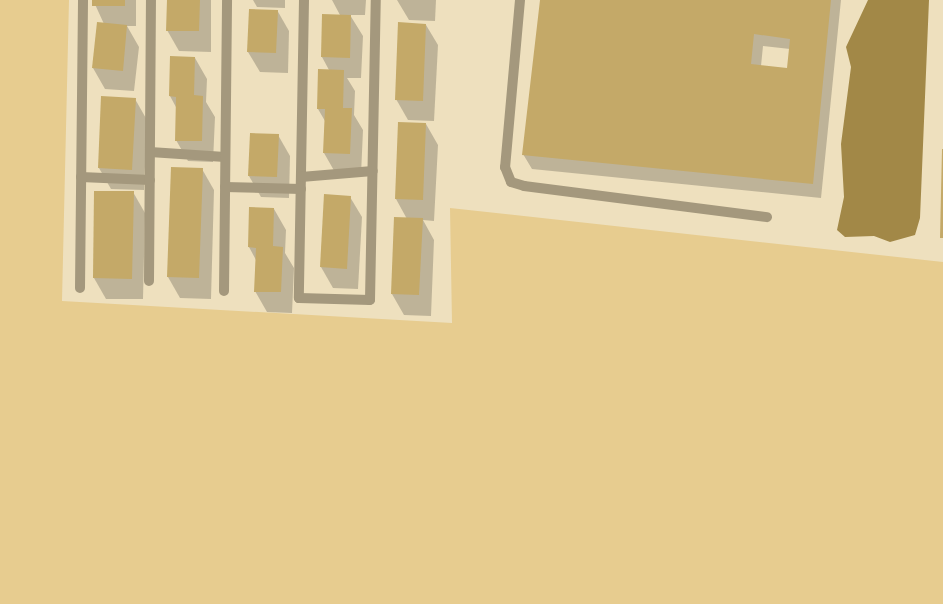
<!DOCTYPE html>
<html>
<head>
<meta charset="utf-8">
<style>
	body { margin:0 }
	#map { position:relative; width:943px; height:604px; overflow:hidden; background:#eee0be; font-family:"Space Grotesk",sans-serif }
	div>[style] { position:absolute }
	.green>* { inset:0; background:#e7cc8f }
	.water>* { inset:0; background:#a28847 }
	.shadow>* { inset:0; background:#0003 }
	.building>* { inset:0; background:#c4a968 }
	.minor>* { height:10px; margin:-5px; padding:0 5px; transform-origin:5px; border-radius:5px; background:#a4987d }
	span { translate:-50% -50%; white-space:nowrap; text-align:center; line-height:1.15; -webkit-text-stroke:3.5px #fcedcb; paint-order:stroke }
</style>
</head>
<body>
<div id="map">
	<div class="green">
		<div style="clip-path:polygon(0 0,69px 0,62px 301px,452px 323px,450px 208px,943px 262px,943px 604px,0 604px)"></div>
	</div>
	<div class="water">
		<div style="clip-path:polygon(868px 0,929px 0,920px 218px,915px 235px,890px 242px,874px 236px,845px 237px,837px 230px,844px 197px,841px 144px,851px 67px,846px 47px)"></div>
	</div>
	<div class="shadow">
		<div style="clip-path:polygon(93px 0,136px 0,136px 26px,127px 26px,139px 47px,134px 91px,105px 89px,93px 68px,104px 24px)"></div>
		<div style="clip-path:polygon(168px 0,211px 0,211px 52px,179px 51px,167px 30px)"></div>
		<div style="clip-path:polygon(253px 0,285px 0,285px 8px,257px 7px)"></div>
		<div style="clip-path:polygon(332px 0,366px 0,365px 15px,350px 15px,363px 36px,361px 78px,347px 78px,355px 91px,354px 115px,363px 130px,361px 175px,336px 174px,324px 153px,325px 121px,318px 109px,329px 70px,322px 57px,340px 15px)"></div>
		<div style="clip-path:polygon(397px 0,436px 0,435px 21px,409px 20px)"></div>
		<div style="clip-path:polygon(evenodd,541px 0,841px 0,821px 198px,532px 169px,523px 154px,541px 0,763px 46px,790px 49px,788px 69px,761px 66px,763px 46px)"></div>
		<div style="clip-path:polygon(277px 10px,289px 31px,288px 73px,260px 72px,248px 52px)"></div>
		<div style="clip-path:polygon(426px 25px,438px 45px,434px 121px,408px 120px,396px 99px)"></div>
		<div style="clip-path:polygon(195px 58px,207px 79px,206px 102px,215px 117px,213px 162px,188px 161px,176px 140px,177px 109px,170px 96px)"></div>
		<div style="clip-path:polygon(135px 99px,147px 120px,144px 190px,111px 189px,99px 168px)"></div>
		<div style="clip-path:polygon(426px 124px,438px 145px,434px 221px,423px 220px,434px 240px,431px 316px,404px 315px,392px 294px,407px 219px,396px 199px)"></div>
		<div style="clip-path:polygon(251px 134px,278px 135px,290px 156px,289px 198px,261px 197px,249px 176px)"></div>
		<div style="clip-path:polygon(202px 169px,214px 190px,211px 299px,180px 298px,168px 277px)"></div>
		<div style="clip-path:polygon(133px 192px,145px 213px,143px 299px,106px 299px,94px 278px)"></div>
		<div style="clip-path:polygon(350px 197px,362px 217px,358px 289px,333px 288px,321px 267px)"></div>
		<div style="clip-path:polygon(274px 209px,286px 230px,285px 253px,294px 268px,292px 313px,267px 312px,255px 291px,256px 260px,249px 247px)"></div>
	</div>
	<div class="building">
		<div style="clip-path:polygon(92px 0,125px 0,125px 6px,92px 6px)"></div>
		<div style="clip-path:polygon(167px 0,200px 0,199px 31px,166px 31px)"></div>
		<div style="clip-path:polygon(evenodd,540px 0,831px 0,813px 184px,522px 155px,540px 0,754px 34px,790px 39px,787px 68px,751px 64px,754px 34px)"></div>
		<div style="clip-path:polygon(249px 9px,278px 10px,276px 53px,247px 52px)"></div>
		<div style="clip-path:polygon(322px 14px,351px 15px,350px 58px,321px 57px)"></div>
		<div style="clip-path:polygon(97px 22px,127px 25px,123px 71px,92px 68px)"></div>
		<div style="clip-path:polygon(398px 22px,426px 24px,423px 101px,395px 100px)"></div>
		<div style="clip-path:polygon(170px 56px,195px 57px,194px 95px,203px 96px,202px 141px,175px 141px,176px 97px,169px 96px)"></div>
		<div style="clip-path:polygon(318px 69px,344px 70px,343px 108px,352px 108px,350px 154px,323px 153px,325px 109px,317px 109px)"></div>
		<div style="clip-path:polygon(101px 96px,136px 98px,132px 170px,98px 168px)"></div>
		<div style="clip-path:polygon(398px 122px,426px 123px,423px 200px,395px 199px)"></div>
		<div style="clip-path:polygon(250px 133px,279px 134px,277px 177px,248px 176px)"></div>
		<div style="clip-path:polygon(943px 149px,943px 238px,940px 238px,942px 149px)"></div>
		<div style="clip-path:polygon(171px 167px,203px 168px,199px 278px,167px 277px)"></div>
		<div style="clip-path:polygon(94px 191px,134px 191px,132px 279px,93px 278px)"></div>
		<div style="clip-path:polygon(324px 194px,351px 196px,347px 269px,320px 267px)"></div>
		<div style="clip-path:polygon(249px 207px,274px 208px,273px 246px,283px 247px,281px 292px,254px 292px,256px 248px,248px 247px)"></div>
		<div style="clip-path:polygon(394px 217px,423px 218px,419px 295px,391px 294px)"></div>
	</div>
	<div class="minor">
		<div style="left:304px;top:0;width:298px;rotate:91deg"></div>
		<div style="left:299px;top:298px;width:71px;rotate:1.6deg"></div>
		<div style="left:370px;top:300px;width:300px;rotate:-88.9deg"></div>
		<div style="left:520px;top:0;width:168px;rotate:95.1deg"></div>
		<div style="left:505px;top:167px;width:16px;rotate:68deg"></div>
		<div style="left:511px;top:182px;width:14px;rotate:17deg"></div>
		<div style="left:524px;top:186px;width:245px;rotate:7.3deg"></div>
		<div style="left:150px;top:152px;width:75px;rotate:3.8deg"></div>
		<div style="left:81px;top:177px;width:69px;rotate:2.5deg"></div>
		<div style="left:301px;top:177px;width:72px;rotate:-4.8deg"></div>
		<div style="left:225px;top:187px;width:76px;rotate:1.5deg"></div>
		<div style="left:149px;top:281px;width:281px;rotate:-89.6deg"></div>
		<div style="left:80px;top:288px;width:288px;rotate:-89.4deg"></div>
		<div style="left:224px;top:291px;width:291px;rotate:-89.4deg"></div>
	</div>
</div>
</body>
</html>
